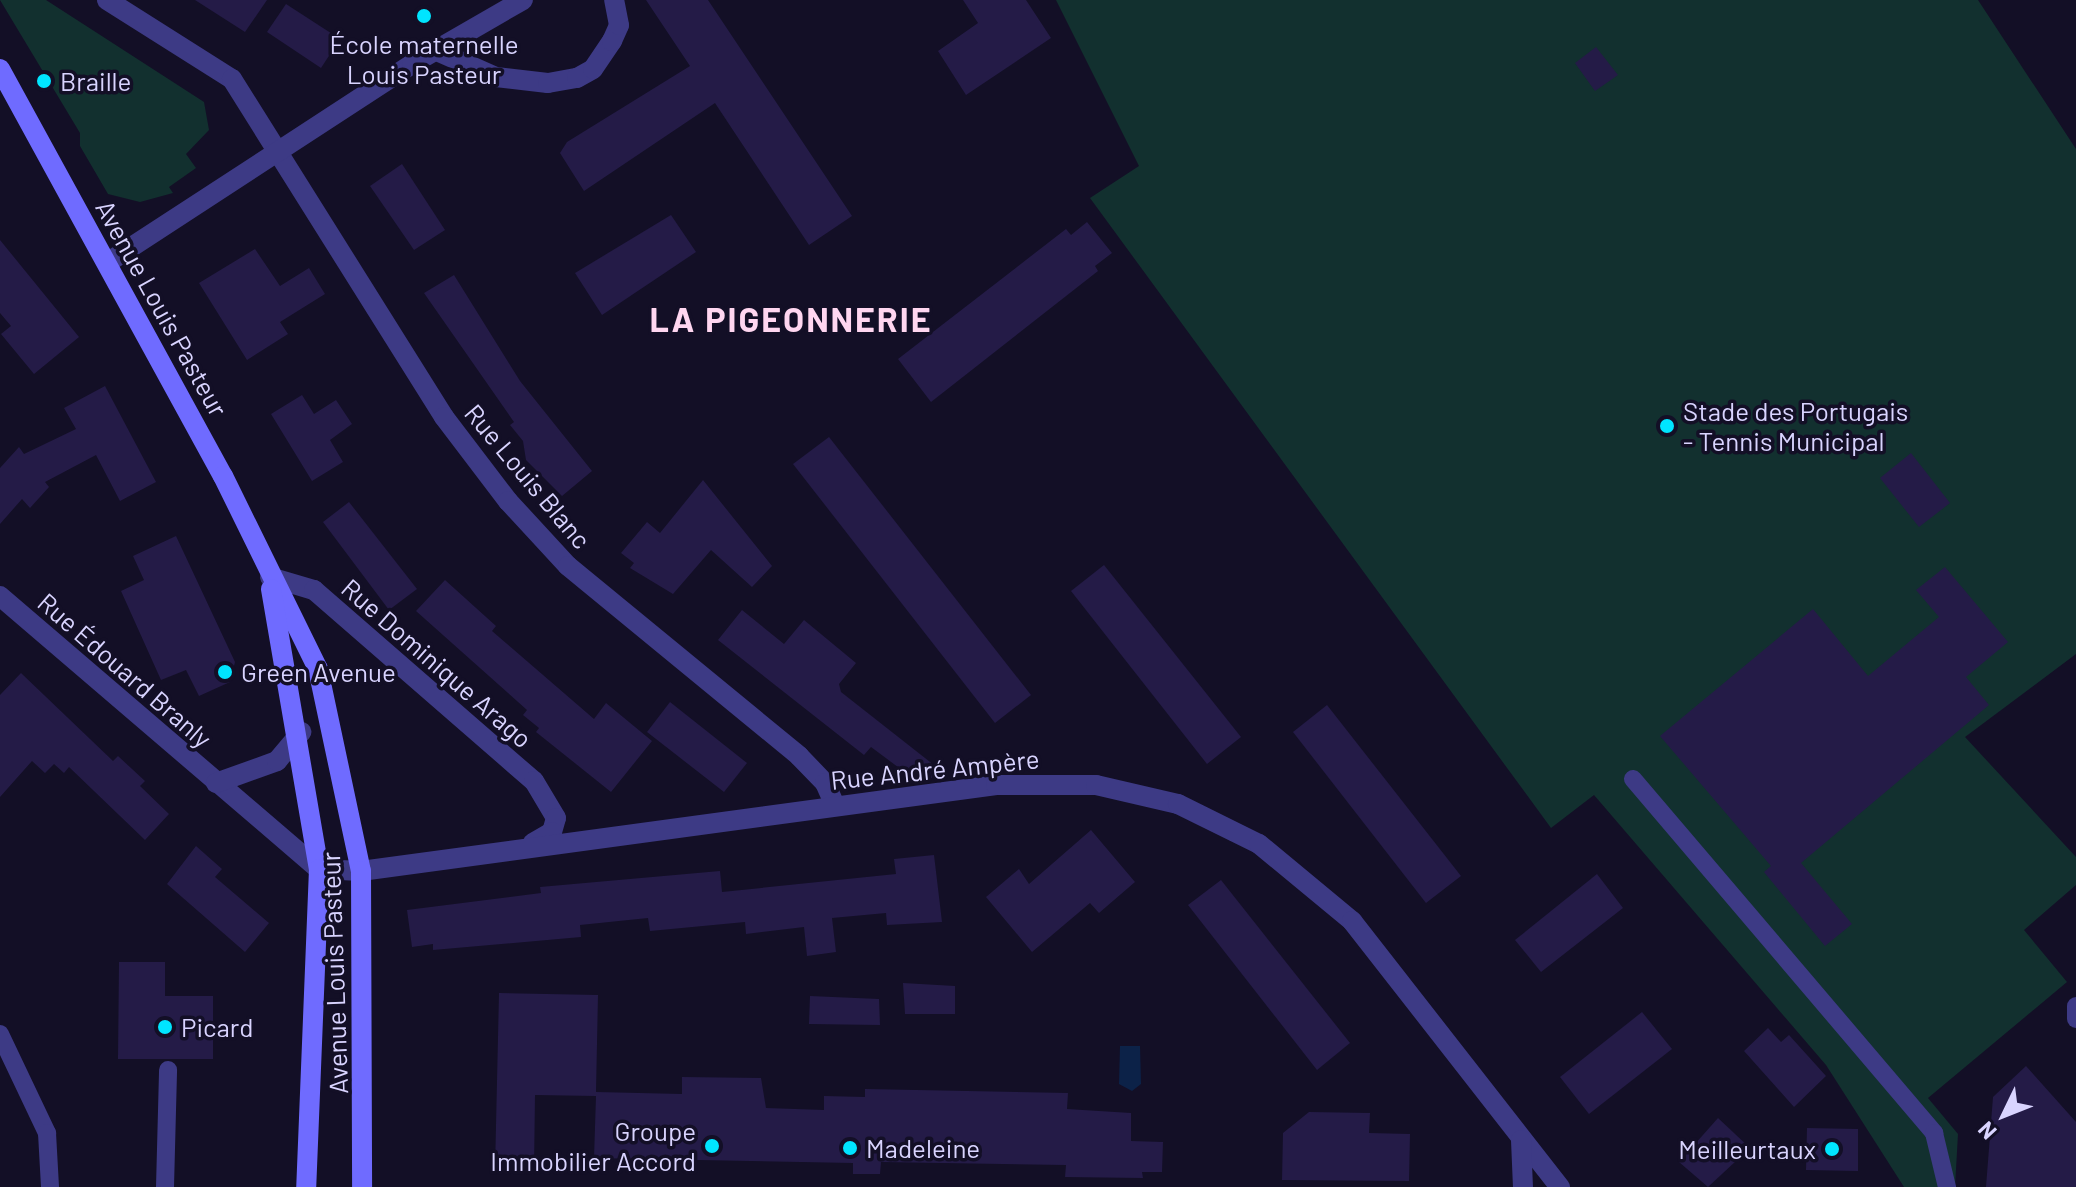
<!DOCTYPE html>
<html>
<head>
<meta charset="utf-8">
<style>
	body { margin:0 }
	#map { position:relative; width:2076px; height:1187px; overflow:hidden; background:#130f26; font-family:Barlow,sans-serif }
	div>[style] { position:absolute }
	.green>* { inset:0; background:#12302f }
	.water>* { inset:0; background:#0c2248 }
	.building>* { inset:0; background:#241b47 }
	.lane>* { height:18px; margin:-9px; padding:0 9px; transform-origin:9px; border-radius:9px; background:#3d3a85 }
	.street>* { height:20px; margin:-10px; padding:0 10px; transform-origin:10px; border-radius:10px; background:#3d3a85 }
	.secondary>* { height:20px; margin:-10px; padding:0 10px; transform-origin:10px; border-radius:10px; background:#6f6bff }
	.dots>* { width:22px; height:22px; translate:-50% -50%; box-sizing:border-box; border:4px solid #130f26; border-radius:50% }
	span { translate:-50% -50%; white-space:nowrap; text-align:center; line-height:1.15; -webkit-text-stroke:7px #130f26; paint-order:stroke }
	.poi-label { font-size:26px; color:#d9d4ff }
	.left { translate:0 -50%; text-align:left }
	.right { translate:-100% -50%; text-align:right }
	.street-label { font-size:26px; color:#d9d4ff }
	.district-label { font-size:34px; color:#ffd6f0; font-weight:700; letter-spacing:2px }
	.north { position:absolute; left:1964px; top:1075px; width:80px; height:80px; -webkit-text-stroke:6px #130f26; paint-order:stroke; rotate:227deg; font-size:22px; font-weight:700; line-height:32px; text-align:center; color:#d9d4ff }
	.north::after { content:''; display:block; margin:auto; width:28px; height:36px; background:#d9d4ff; clip-path:polygon(50% 0,100% 100%,50% 72%,0 100%) }
</style>
</head>
<body>
<div id="map">
	<div class="green">
		<div style="clip-path:polygon(0 0,46px 0,204px 102px,209px 130px,186px 154px,196px 168px,169px 187px,173px 193px,140px 202px,108px 194px,80px 146px,80px 133px)"></div>
		<div style="clip-path:polygon(1056px 0,1978px 0,2076px 149px,2076px 654px,1965px 737px,2076px 857px,2076px 885px,2024px 930px,2067px 982px,1928px 1098px,1958px 1134px,1955px 1187px,1904px 1187px,1826px 1065px,1594px 795px,1551px 828px,1090px 198px,1139px 166px)"></div>
	</div>
	<div class="water">
		<div style="clip-path:polygon(1120px 1046px,1140px 1046px,1141px 1084px,1132px 1091px,1119px 1084px)"></div>
	</div>
	<div class="building">
		<div style="clip-path:polygon(195px 0,267px 0,245px 32px)"></div>
		<div style="clip-path:polygon(646px 0,708px 0,852px 216px,809px 245px,715px 103px,584px 191px,560px 153px,567px 142px,690px 66px)"></div>
		<div style="clip-path:polygon(963px 0,1026px 0,1051px 38px,966px 95px,938px 51px,978px 23px)"></div>
		<div style="clip-path:polygon(286px 4px,340px 39px,321px 68px,267px 32px)"></div>
		<div style="clip-path:polygon(1596px 47px,1618px 75px,1595px 91px,1575px 63px)"></div>
		<div style="clip-path:polygon(402px 164px,445px 230px,414px 250px,370px 186px)"></div>
		<div style="clip-path:polygon(671px 215px,696px 252px,602px 315px,575px 273px)"></div>
		<div style="clip-path:polygon(1087px 222px,1112px 253px,1095px 266px,1098px 271px,931px 402px,898px 359px,1066px 229px,1071px 235px)"></div>
		<div style="clip-path:polygon(0 240px,79px 337px,34px 374px,1px 334px,11px 326px,0 313px)"></div>
		<div style="clip-path:polygon(255px 249px,280px 286px,309px 268px,325px 294px,280px 322px,288px 334px,247px 360px,199px 283px)"></div>
		<div style="clip-path:polygon(454px 275px,520px 381px,592px 471px,562px 496px,526px 460px,523px 441px,510px 425px,514px 422px,424px 293px)"></div>
		<div style="clip-path:polygon(105px 386px,156px 482px,120px 501px,96px 455px,45px 482px,49px 487px,30px 508px,22px 499px,0 524px,0 468px,19px 447px,24px 454px,76px 429px,64px 408px)"></div>
		<div style="clip-path:polygon(302px 395px,314px 414px,336px 400px,352px 424px,330px 440px,343px 462px,312px 481px,271px 414px)"></div>
		<div style="clip-path:polygon(829px 437px,1031px 695px,995px 723px,793px 464px)"></div>
		<div style="clip-path:polygon(1911px 453px,1950px 503px,1919px 527px,1880px 478px)"></div>
		<div style="clip-path:polygon(703px 480px,772px 566px,752px 587px,711px 550px,673px 594px,630px 568px,634px 563px,621px 553px,647px 522px,660px 533px)"></div>
		<div style="clip-path:polygon(349px 502px,417px 589px,389px 610px,323px 522px)"></div>
		<div style="clip-path:polygon(176px 536px,235px 662px,230px 682px,199px 696px,186px 670px,161px 680px,121px 591px,144px 580px,133px 556px)"></div>
		<div style="clip-path:polygon(1104px 565px,1241px 737px,1207px 764px,1071px 591px)"></div>
		<div style="clip-path:polygon(1945px 567px,2008px 642px,1966px 677px,1989px 705px,1801px 863px,1852px 924px,1825px 946px,1764px 872px,1771px 866px,1660px 736px,1813px 609px,1868px 676px,1939px 617px,1916px 590px)"></div>
		<div style="clip-path:polygon(445px 580px,496px 626px,492px 631px,594px 719px,606px 703px,652px 741px,611px 792px,536px 732px,539px 728px,523px 715px,527px 710px,416px 611px)"></div>
		<div style="clip-path:polygon(742px 610px,784px 644px,804px 620px,856px 663px,839px 684px,841px 692px,939px 769px,929px 781px,918px 782px,871px 747px,864px 755px,718px 640px)"></div>
		<div style="clip-path:polygon(21px 673px,113px 761px,118px 756px,145px 781px,140px 786px,169px 814px,145px 840px,69px 767px,64px 773px,54px 764px,45px 773px,32px 761px,0 797px,0 695px)"></div>
		<div style="clip-path:polygon(670px 702px,747px 763px,724px 792px,647px 732px)"></div>
		<div style="clip-path:polygon(1327px 705px,1461px 876px,1426px 903px,1293px 732px)"></div>
		<div style="clip-path:polygon(1091px 830px,1135px 882px,1099px 913px,1090px 903px,1032px 952px,986px 897px,1019px 869px,1029px 884px)"></div>
		<div style="clip-path:polygon(196px 846px,222px 869px,215px 877px,269px 923px,245px 952px,167px 884px)"></div>
		<div style="clip-path:polygon(934px 855px,942px 922px,887px 925px,886px 913px,832px 918px,836px 952px,807px 956px,804px 927px,746px 934px,745px 922px,650px 931px,648px 918px,580px 925px,581px 937px,433px 950px,433px 944px,412px 947px,407px 910px,541px 893px,540px 887px,720px 871px,722px 892px,896px 874px,894px 859px)"></div>
		<div style="clip-path:polygon(1597px 874px,1623px 908px,1541px 972px,1515px 940px)"></div>
		<div style="clip-path:polygon(1221px 880px,1350px 1043px,1317px 1070px,1188px 905px)"></div>
		<div style="clip-path:polygon(119px 962px,165px 962px,165px 996px,213px 996px,213px 1059px,118px 1059px)"></div>
		<div style="clip-path:polygon(903px 983px,955px 986px,955px 1014px,905px 1014px)"></div>
		<div style="clip-path:polygon(499px 993px,598px 995px,596px 1092px,682px 1094px,682px 1077px,761px 1078px,766px 1108px,824px 1110px,824px 1096px,865px 1097px,865px 1089px,1068px 1093px,1067px 1109px,1131px 1113px,1131px 1141px,1163px 1142px,1162px 1172px,1142px 1172px,1143px 1178px,1065px 1177px,1066px 1165px,881px 1162px,880px 1174px,853px 1174px,853px 1163px,594px 1158px,596px 1096px,535px 1095px,534px 1170px,495px 1170px)"></div>
		<div style="clip-path:polygon(810px 996px,879px 999px,880px 1025px,809px 1024px)"></div>
		<div style="clip-path:polygon(1642px 1012px,1672px 1049px,1589px 1114px,1560px 1077px)"></div>
		<div style="clip-path:polygon(1768px 1028px,1781px 1042px,1789px 1035px,1826px 1076px,1794px 1107px,1744px 1051px)"></div>
		<div style="clip-path:polygon(2026px 1066px,2076px 1122px,2076px 1187px,1986px 1187px,1993px 1097px)"></div>
		<div style="clip-path:polygon(1309px 1112px,1370px 1113px,1369px 1133px,1410px 1134px,1409px 1181px,1282px 1180px,1283px 1133px)"></div>
		<div style="clip-path:polygon(1718px 1118px,1750px 1148px,1708px 1187px,1679px 1162px)"></div>
		<div style="clip-path:polygon(1807px 1128px,1858px 1129px,1858px 1171px,1806px 1170px)"></div>
	</div>
	<div class="lane">
		<div style="left:1633px;top:779px;width:465px;rotate:49.6deg"></div>
		<div style="left:1934px;top:1133px;width:56px;rotate:76.5deg"></div>
		<div style="left:2076px;top:1006px;width:13px;rotate:90deg"></div>
		<div style="left:0;top:1034px;width:110px;rotate:64.6deg"></div>
		<div style="left:47px;top:1133px;width:54px;rotate:86.8deg"></div>
		<div style="left:165px;top:1187px;width:117px;rotate:-88.5deg"></div>
	</div>
	<div class="street">
		<div style="left:107px;top:0;width:148px;rotate:32.3deg"></div>
		<div style="left:232px;top:79px;width:399px;rotate:57.9deg"></div>
		<div style="left:444px;top:417px;width:106px;rotate:52.7deg"></div>
		<div style="left:508px;top:501px;width:88px;rotate:47.3deg"></div>
		<div style="left:568px;top:566px;width:299px;rotate:39.4deg"></div>
		<div style="left:799px;top:756px;width:37px;rotate:46deg"></div>
		<div style="left:825px;top:783px;width:24px;rotate:66deg"></div>
		<div style="left:437px;top:51px;width:64px;rotate:23.8deg"></div>
		<div style="left:496px;top:77px;width:52px;rotate:6.6deg"></div>
		<div style="left:548px;top:83px;width:29px;rotate:-10deg"></div>
		<div style="left:577px;top:78px;width:18px;rotate:-29deg"></div>
		<div style="left:593px;top:69px;width:34px;rotate:-56deg"></div>
		<div style="left:612px;top:41px;width:17px;rotate:-66deg"></div>
		<div style="left:619px;top:25px;width:25px;rotate:-101deg"></div>
		<div style="left:107px;top:263px;width:364px;rotate:-33.1deg"></div>
		<div style="left:412px;top:64px;width:128px;rotate:-30deg"></div>
		<div style="left:270px;top:577px;width:46px;rotate:16.5deg"></div>
		<div style="left:314px;top:590px;width:291px;rotate:41deg"></div>
		<div style="left:534px;top:781px;width:43px;rotate:59.3deg"></div>
		<div style="left:556px;top:818px;width:15px;rotate:106deg"></div>
		<div style="left:552px;top:832px;width:22px;rotate:150deg"></div>
		<div style="left:0;top:596px;width:420px;rotate:40.6deg"></div>
		<div style="left:319px;top:869px;width:42px;rotate:2.7deg"></div>
		<div style="left:361px;top:871px;width:641px;rotate:-7.71deg"></div>
		<div style="left:996px;top:785px;width:100px"></div>
		<div style="left:1096px;top:785px;width:84px;rotate:13deg"></div>
		<div style="left:1178px;top:804px;width:90px;rotate:26.3deg"></div>
		<div style="left:1259px;top:844px;width:121px;rotate:39.6deg"></div>
		<div style="left:1352px;top:921px;width:338px;rotate:52deg"></div>
		<div style="left:216px;top:783px;width:65px;rotate:-19.8deg"></div>
		<div style="left:277px;top:761px;width:38px;rotate:-50deg"></div>
		<div style="left:1521px;top:1140px;width:47px;rotate:87.6deg"></div>
	</div>
	<div class="secondary">
		<div style="left:0;top:69px;width:464px;rotate:61.3deg"></div>
		<div style="left:223px;top:476px;width:215px;rotate:63.8deg"></div>
		<div style="left:318px;top:669px;width:207px;rotate:78deg"></div>
		<div style="left:361px;top:871px;width:316px;rotate:89.8deg"></div>
		<div style="left:271px;top:589px;width:284px;rotate:80.3deg"></div>
		<div style="left:319px;top:869px;width:318px;rotate:92.3deg"></div>
	</div>
	<div class="dots">
		<div style="left:424px;top:16px;background:#00e5ff"></div>
		<div style="left:44px;top:81px;background:#00e5ff"></div>
		<div style="left:1667px;top:426px;background:#00e5ff"></div>
		<div style="left:225px;top:672px;background:#00e5ff"></div>
		<div style="left:165px;top:1027px;background:#00e5ff"></div>
		<div style="left:712px;top:1146px;background:#00e5ff"></div>
		<div style="left:850px;top:1148px;background:#00e5ff"></div>
		<div style="left:1832px;top:1149px;background:#00e5ff"></div>
	</div>
	<div class="poi-label">
		<span style="left:424px;top:59px">École maternelle<br>Louis Pasteur</span>
		<span class="left" style="left:60px;top:81px">Braille</span>
		<span class="left" style="left:1683px;top:426px">Stade des Portugais<br>- Tennis Municipal</span>
		<span class="left" style="left:241px;top:672px">Green Avenue</span>
		<span class="left" style="left:181px;top:1027px">Picard</span>
		<span class="right" style="left:696px;top:1146px">Groupe<br>Immobilier Accord</span>
		<span class="left" style="left:866px;top:1148px">Madeleine</span>
		<span class="right" style="left:1816px;top:1149px">Meilleurtaux</span>
	</div>
	<div class="street-label">
		<span style="left:162px;top:308px;rotate:61deg">Avenue Louis Pasteur</span>
		<span style="left:528px;top:476px;rotate:50deg">Rue Louis Blanc</span>
		<span style="left:437px;top:663px;rotate:41deg">Rue Dominique Arago</span>
		<span style="left:125px;top:670px;rotate:41deg">Rue Édouard Branly</span>
		<span style="left:935px;top:769px;rotate:-6deg">Rue André Ampère</span>
		<span style="left:334px;top:973px;rotate:-92deg">Avenue Louis Pasteur</span>
	</div>
	<div class="district-label">
		<span style="left:791px;top:319px">LA PIGEONNERIE</span>
	</div>
	<div class="north">N</div>
</div>
</body>
</html>
